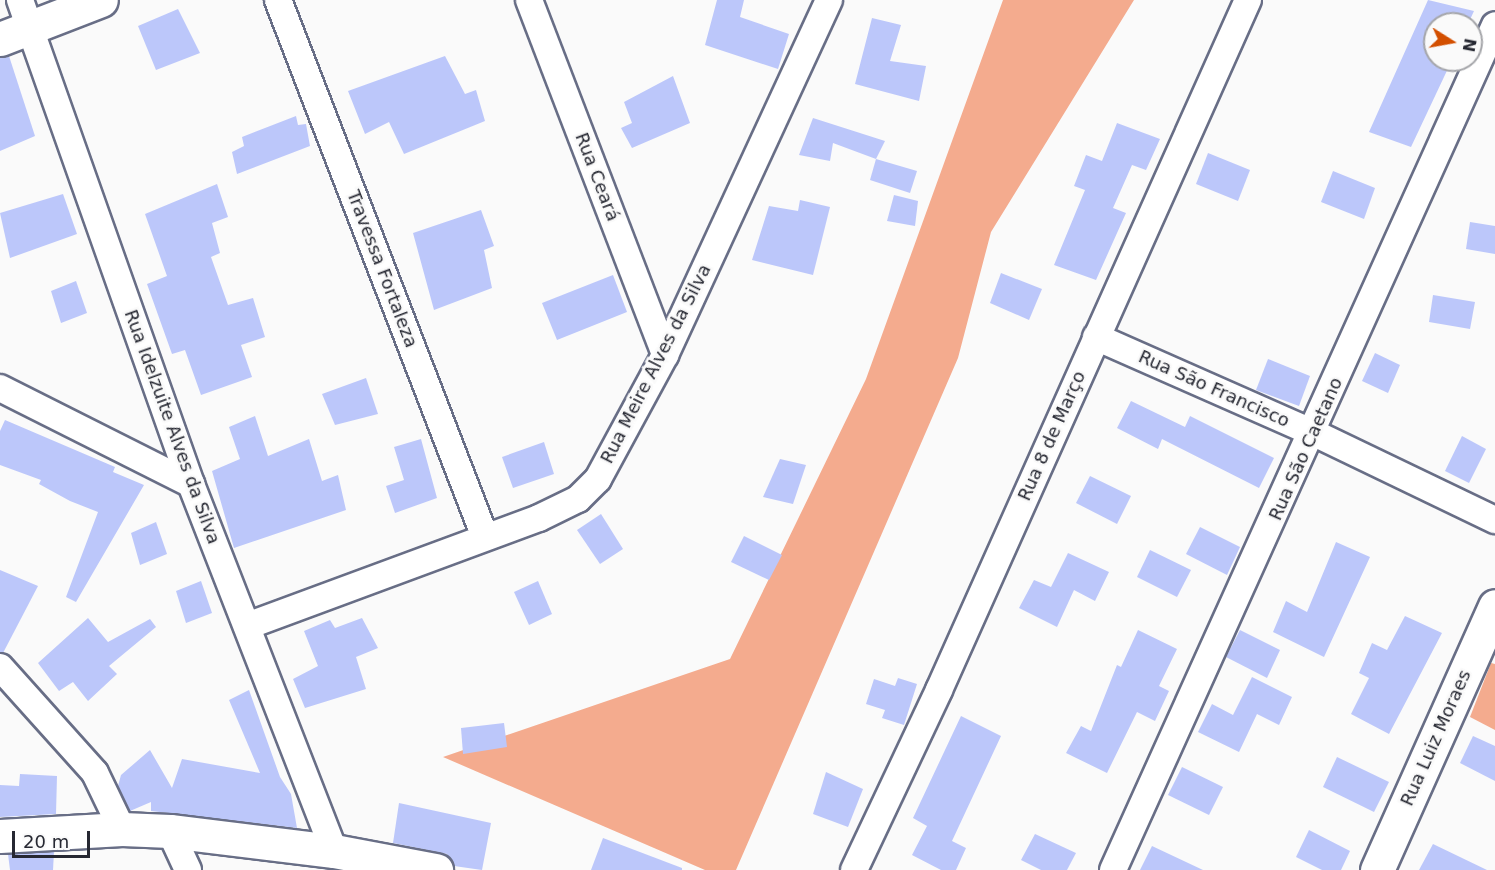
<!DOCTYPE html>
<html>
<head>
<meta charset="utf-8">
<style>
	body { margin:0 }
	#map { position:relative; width:1495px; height:870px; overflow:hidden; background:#fafafa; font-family:"DejaVu Sans",sans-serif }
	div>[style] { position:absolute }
	.forest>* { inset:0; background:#f4ab8e }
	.building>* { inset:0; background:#bcc7fa }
	.roads { filter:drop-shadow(2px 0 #686e86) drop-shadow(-2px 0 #686e86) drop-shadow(0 2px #686e86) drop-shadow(0 -2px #686e86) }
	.street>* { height:26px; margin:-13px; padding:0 13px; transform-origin:13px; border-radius:13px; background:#fff }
	.secondary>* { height:33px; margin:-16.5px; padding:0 16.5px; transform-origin:16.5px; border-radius:16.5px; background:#fff }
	span { translate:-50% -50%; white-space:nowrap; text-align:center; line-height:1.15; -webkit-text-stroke:5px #fafafa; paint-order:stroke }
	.street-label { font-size:18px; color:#262832 }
	.north { position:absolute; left:1423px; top:12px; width:60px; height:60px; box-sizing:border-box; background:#fafafa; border:2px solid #a5a6aa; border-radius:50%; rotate:101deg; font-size:16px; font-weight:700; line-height:24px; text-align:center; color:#262832 }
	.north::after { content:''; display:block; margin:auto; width:21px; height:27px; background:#d34f00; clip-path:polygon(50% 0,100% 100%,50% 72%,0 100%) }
	.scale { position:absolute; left:12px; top:831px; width:78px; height:27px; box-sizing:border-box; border:3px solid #262832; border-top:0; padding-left:8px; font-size:18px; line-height:21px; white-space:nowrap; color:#262832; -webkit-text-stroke:4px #fafafa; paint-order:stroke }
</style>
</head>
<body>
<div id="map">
	<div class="forest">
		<div style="clip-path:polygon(1003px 0,1134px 0,991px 232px,958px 358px,736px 870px,705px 870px,443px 757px,730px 659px,866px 379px)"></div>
		<div style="clip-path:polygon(1491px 663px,1495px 664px,1495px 730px,1470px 717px)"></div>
	</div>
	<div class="building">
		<div style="clip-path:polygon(717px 0,744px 0,740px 17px,789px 34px,778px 69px,705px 45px)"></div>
		<div style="clip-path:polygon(1428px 0,1474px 11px,1468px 24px,1435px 24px,1435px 60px,1452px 60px,1411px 147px,1369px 132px)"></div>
		<div style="clip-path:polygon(178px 9px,200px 53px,156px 70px,138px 26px)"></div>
		<div style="clip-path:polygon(872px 18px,901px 25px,890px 61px,926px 66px,919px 101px,855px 84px)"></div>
		<div style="clip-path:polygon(9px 56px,35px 136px,0 151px,0 57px)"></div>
		<div style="clip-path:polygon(445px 56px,465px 94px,476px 90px,485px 121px,404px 154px,389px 122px,365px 134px,348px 91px)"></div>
		<div style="clip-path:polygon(673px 76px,690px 123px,632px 148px,621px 128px,632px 123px,624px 102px)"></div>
		<div style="clip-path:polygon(296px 116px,298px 125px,306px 124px,310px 146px,237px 174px,232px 152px,244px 146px,242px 137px)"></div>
		<div style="clip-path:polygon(813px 118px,885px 141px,876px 159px,833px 143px,830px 161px,799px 155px)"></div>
		<div style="clip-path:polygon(1117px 123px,1160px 139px,1146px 170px,1132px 165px,1113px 208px,1126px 213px,1096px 280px,1054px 265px,1085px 190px,1074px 186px,1086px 155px,1102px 161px)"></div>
		<div style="clip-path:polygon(1208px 153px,1250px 170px,1238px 201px,1196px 184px)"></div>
		<div style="clip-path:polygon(876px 159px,917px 171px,910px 193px,870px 180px)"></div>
		<div style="clip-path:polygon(1333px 171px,1375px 188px,1364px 219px,1321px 202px)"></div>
		<div style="clip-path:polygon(217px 184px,228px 217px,212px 223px,220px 253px,211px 257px,228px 305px,253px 298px,265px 337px,241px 345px,252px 377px,201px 395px,185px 350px,172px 354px,147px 284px,167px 276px,145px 214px)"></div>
		<div style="clip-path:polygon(63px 194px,77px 234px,10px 258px,0 213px)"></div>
		<div style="clip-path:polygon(894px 195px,918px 201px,915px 226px,887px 221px)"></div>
		<div style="clip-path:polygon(800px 200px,830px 207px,813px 275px,752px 260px,769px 206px,798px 211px)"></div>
		<div style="clip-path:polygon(481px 210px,494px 246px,484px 250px,492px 288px,434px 310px,413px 233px)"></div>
		<div style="clip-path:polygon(1470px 222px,1495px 226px,1495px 254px,1466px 249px)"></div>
		<div style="clip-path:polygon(1001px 273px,1042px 289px,1029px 320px,990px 303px)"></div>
		<div style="clip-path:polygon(613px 275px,627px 312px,557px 340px,542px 303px)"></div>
		<div style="clip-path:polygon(76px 281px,87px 313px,61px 323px,51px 291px)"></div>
		<div style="clip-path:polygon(1433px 295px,1475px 302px,1470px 329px,1429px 322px)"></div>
		<div style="clip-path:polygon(1375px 353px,1400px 365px,1388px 393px,1362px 381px)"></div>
		<div style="clip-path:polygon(1268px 359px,1310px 376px,1299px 406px,1256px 390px)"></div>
		<div style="clip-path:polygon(366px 378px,378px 414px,335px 425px,322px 394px)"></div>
		<div style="clip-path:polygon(1131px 401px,1185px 427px,1190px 416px,1274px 458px,1259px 488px,1162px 439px,1158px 449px,1117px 428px)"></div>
		<div style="clip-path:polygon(255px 416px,268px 456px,309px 439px,322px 481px,338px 475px,346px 510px,234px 548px,212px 471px,240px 459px,229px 427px)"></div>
		<div style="clip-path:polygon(5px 420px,115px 467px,113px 472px,144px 485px,76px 602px,66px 597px,98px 512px,70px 501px,39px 484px,41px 480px,0 465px,0 431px)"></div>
		<div style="clip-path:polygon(1462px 436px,1486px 449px,1469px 483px,1445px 471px)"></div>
		<div style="clip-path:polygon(421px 439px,437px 498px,395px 513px,386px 486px,404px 480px,394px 447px)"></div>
		<div style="clip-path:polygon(544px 442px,554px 474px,513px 488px,502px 457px)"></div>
		<div style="clip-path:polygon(780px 459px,806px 465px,793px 504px,763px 497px)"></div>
		<div style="clip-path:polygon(1090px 476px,1131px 496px,1117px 524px,1076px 503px)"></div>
		<div style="clip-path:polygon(601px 514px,623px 549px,600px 564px,577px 530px)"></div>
		<div style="clip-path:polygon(156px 522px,167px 554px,140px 565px,131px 533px)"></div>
		<div style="clip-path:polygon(1200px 527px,1240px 547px,1227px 575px,1186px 554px)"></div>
		<div style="clip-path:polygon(744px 536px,782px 555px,769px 580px,731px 562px)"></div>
		<div style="clip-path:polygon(1336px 542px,1370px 557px,1324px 657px,1273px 632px,1286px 601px,1307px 612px)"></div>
		<div style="clip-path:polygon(1150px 550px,1191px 570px,1177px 597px,1137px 577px)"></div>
		<div style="clip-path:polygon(1068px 553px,1109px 572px,1095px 601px,1074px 590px,1057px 627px,1019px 608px,1034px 580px,1051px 587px)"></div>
		<div style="clip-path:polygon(0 570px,38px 586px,3px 653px,0 652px)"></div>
		<div style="clip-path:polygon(201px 581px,212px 613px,186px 623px,176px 591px)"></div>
		<div style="clip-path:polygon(538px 581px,552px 614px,529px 625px,514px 592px)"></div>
		<div style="clip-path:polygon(1405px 616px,1442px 633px,1389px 734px,1351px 714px,1369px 678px,1359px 673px,1372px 643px,1387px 650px)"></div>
		<div style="clip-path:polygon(88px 618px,108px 642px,150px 619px,156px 627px,109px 666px,117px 674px,88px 701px,73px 682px,59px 691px,38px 663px)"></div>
		<div style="clip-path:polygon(362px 618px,378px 648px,356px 657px,366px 689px,305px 708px,293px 679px,318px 666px,304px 631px,330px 620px,335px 628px)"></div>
		<div style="clip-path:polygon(1138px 630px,1177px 649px,1159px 686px,1169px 691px,1155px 721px,1137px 712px,1107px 773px,1066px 753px,1081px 726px,1091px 731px,1117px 665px,1121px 667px)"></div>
		<div style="clip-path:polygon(1240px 630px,1280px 650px,1267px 678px,1226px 657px)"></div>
		<div style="clip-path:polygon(1252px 677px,1292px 697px,1279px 725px,1257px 714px,1239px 752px,1198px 732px,1212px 704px,1233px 715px)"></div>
		<div style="clip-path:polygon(898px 678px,917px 684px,904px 725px,882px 718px,885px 710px,866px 704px,874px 679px,895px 686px)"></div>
		<div style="clip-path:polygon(249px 690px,280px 777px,291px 794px,297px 828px,151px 811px,151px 802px,130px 811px,118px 786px,121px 775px,150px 750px,172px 788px,182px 759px,260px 773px,229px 700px)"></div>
		<div style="clip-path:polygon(961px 716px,1001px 736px,952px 841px,966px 848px,956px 870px,941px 870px,912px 855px,927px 826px,913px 818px)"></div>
		<div style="clip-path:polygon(504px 723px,507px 747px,463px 754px,461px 728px)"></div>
		<div style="clip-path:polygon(1473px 736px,1495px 746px,1495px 781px,1460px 763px)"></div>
		<div style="clip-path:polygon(1337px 757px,1389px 782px,1374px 812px,1323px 787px)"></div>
		<div style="clip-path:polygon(1182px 767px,1223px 787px,1209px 815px,1168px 795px)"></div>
		<div style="clip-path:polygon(826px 772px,863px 789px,848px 827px,813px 814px)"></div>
		<div style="clip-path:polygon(20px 774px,57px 776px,56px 814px,0 817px,0 785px,19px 786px)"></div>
		<div style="clip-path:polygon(399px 803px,491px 823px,482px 870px,454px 866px,447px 854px,393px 843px)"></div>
		<div style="clip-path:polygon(1309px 830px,1350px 851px,1341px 870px,1322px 870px,1296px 857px)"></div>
		<div style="clip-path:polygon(1035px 834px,1076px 853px,1067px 870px,1041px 870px,1021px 860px)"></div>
		<div style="clip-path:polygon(603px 838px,682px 868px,682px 870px,591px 870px)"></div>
		<div style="clip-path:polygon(1433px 844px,1487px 870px,1419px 870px)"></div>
		<div style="clip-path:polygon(1152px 846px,1203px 870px,1140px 870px)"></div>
		<div style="clip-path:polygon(54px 852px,53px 870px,10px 870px,8px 854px)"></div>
	</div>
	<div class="roads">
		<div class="street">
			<div style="left:20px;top:0;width:513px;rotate:70.54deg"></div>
			<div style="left:191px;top:484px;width:394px;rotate:68.7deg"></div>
			<div style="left:278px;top:0;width:576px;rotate:68.92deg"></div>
			<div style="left:529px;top:0;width:380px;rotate:69deg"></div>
			<div style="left:1096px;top:337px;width:238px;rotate:23.8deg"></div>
			<div style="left:1314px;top:433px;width:201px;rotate:25.7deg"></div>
			<div style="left:0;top:388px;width:214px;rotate:26.7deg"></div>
			<div style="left:247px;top:626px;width:311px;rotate:-20.3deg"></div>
			<div style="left:539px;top:518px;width:43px;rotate:-26deg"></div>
			<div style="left:578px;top:499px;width:28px;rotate:-45deg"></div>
			<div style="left:598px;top:479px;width:141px;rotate:-61.6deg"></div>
			<div style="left:665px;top:355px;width:391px;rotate:-65.2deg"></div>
			<div style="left:0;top:667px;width:142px;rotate:48.1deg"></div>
			<div style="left:95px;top:773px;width:62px;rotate:64.3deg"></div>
			<div style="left:170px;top:831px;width:43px;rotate:65.2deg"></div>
			<div style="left:854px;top:870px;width:199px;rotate:-64.7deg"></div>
			<div style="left:939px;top:690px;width:756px;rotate:-65.88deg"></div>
			<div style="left:1113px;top:870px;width:927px;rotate:-65.67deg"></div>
		</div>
		<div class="secondary">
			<div style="left:0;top:39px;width:108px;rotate:-21.1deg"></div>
			<div style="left:0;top:836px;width:122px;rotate:-3.3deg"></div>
			<div style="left:122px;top:829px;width:48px;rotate:2.4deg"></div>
			<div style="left:170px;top:831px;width:165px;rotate:7deg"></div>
			<div style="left:334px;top:851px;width:104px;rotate:10.6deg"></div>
			<div style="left:1377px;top:870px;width:289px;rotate:-65.9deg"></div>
		</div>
	</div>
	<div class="street-label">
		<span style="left:597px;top:177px;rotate:69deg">Rua Ceará</span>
		<span style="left:382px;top:269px;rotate:69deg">Travessa Fortaleza</span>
		<span style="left:656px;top:364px;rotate:-63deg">Rua Meire Alves da Silva</span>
		<span style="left:1214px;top:389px;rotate:24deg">Rua São Francisco</span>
		<span style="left:172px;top:427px;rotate:70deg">Rua Idelzuite Alves da Silva</span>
		<span style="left:1052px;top:436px;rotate:-66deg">Rua 8 de Março</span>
		<span style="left:1306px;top:449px;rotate:-66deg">Rua São Caetano</span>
		<span style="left:1436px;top:738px;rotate:-66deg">Rua Luiz Moraes</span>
	</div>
	<div class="north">N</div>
	<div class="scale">20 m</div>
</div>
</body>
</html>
